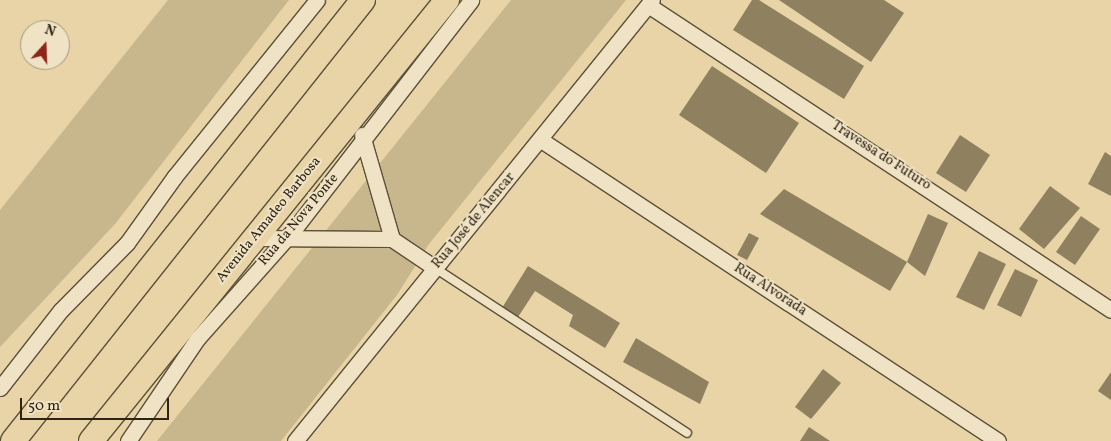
<!DOCTYPE html>
<html>
<head>
<meta charset="utf-8">
<style>
	body { margin:0 }
	#map { position:relative; width:1111px; height:441px; overflow:hidden; background:#e8d4a6; font-family:Vollkorn,serif }
	div>[style] { position:absolute }
	.green>* { inset:0; background:#c8b68d }
	.building>* { inset:0; background:#8f8060 }
	.roads { filter:drop-shadow(1px 0 #5c5039) drop-shadow(-1px 0 #5c5039) drop-shadow(0 1px #5c5039) drop-shadow(0 -1px #5c5039) }
	.lane>* { height:8px; margin:-4px; padding:0 4px; transform-origin:4px; border-radius:4px; background:#f0e3c5 }
	.street>* { height:15px; margin:-7.5px; padding:0 7.5px; transform-origin:7.5px; border-radius:7.5px; background:#f0e3c5 }
	.primary>* { height:24px; margin:-12px; padding:0 12px; transform-origin:12px; border-radius:12px; background:#e8d4a6 }
	span { translate:-50% -50%; white-space:nowrap; text-align:center; line-height:1.15; -webkit-text-stroke:4px #f0e3c5; paint-order:stroke }
	.street-label { font-size:14px; color:#2e2415 }
	.north { position:absolute; left:20px; top:20px; width:50px; height:50px; box-sizing:border-box; background:#f0e3c5; border:1px solid #a2977f; border-radius:50%; rotate:20deg; font-size:14px; font-weight:700; line-height:20px; text-align:center; color:#2e2415 }
	.north::after { content:''; display:block; margin:auto; width:18px; height:22px; background:#8f2418; clip-path:polygon(50% 0,100% 100%,50% 72%,0 100%) }
	.scale { position:absolute; left:20px; top:398px; width:149px; height:22px; box-sizing:border-box; border:2px solid #2e2415; border-top:0; padding-left:6px; font-size:15px; line-height:18px; white-space:nowrap; color:#2e2415; -webkit-text-stroke:4px #f0e3c5; paint-order:stroke }
</style>
</head>
<body>
<div id="map">
	<div class="green">
		<div style="clip-path:polygon(168px 0,289px 0,115px 224px,0 347px,0 210px)"></div>
		<div style="clip-path:polygon(511px 0,626px 0,429px 244px,397px 295px,281px 441px,157px 441px)"></div>
	</div>
	<div class="building">
		<div style="clip-path:polygon(752px 0,759px 0,864px 66px,844px 99px,733px 30px)"></div>
		<div style="clip-path:polygon(779px 0,884px 0,904px 13px,871px 62px)"></div>
		<div style="clip-path:polygon(712px 66px,799px 123px,766px 173px,679px 115px)"></div>
		<div style="clip-path:polygon(960px 135px,990px 155px,966px 192px,936px 173px)"></div>
		<div style="clip-path:polygon(1105px 152px,1111px 156px,1111px 196px,1088px 184px)"></div>
		<div style="clip-path:polygon(1050px 186px,1080px 208px,1044px 249px,1019px 229px)"></div>
		<div style="clip-path:polygon(784px 189px,907px 262px,890px 291px,760px 214px)"></div>
		<div style="clip-path:polygon(928px 214px,948px 223px,925px 276px,907px 262px)"></div>
		<div style="clip-path:polygon(1081px 216px,1100px 229px,1075px 265px,1056px 252px)"></div>
		<div style="clip-path:polygon(749px 233px,759px 238px,747px 260px,737px 255px)"></div>
		<div style="clip-path:polygon(979px 251px,1006px 264px,984px 310px,956px 297px)"></div>
		<div style="clip-path:polygon(528px 266px,620px 323px,605px 348px,569px 326px,573px 315px,535px 291px,518px 317px,502px 308px)"></div>
		<div style="clip-path:polygon(1015px 269px,1038px 280px,1021px 317px,997px 305px)"></div>
		<div style="clip-path:polygon(636px 338px,709px 382px,700px 404px,623px 362px)"></div>
		<div style="clip-path:polygon(823px 369px,841px 383px,811px 419px,795px 407px)"></div>
		<div style="clip-path:polygon(1111px 372px,1111px 400px,1098px 391px)"></div>
		<div style="clip-path:polygon(809px 427px,830px 441px,800px 441px)"></div>
	</div>
	<div class="roads">
		<div class="lane">
			<div style="left:435px;top:268px;width:301px;rotate:33.2deg"></div>
		</div>
		<div class="street">
			<div style="left:648px;top:5px;width:554px;rotate:33.37deg"></div>
			<div style="left:362px;top:135px;width:108px;rotate:73.9deg"></div>
			<div style="left:541px;top:140px;width:547px;rotate:33.37deg"></div>
			<div style="left:255px;top:238px;width:137px;rotate:0.4deg"></div>
			<div style="left:392px;top:239px;width:52px;rotate:34deg"></div>
			<div style="left:0;top:388px;width:99px;rotate:-52deg"></div>
			<div style="left:61px;top:310px;width:94px;rotate:-45.4deg"></div>
			<div style="left:127px;top:243px;width:82px;rotate:-54.4deg"></div>
			<div style="left:175px;top:176px;width:226px;rotate:-51.1deg"></div>
			<div style="left:128px;top:441px;width:123px;rotate:-55.9deg"></div>
			<div style="left:197px;top:339px;width:143px;rotate:-48.4deg"></div>
			<div style="left:292px;top:232px;width:293px;rotate:-52.3deg"></div>
			<div style="left:295px;top:441px;width:567px;rotate:-51.01deg"></div>
		</div>
		<div class="primary">
			<div style="left:13px;top:441px;width:563px;rotate:-51.56deg"></div>
			<div style="left:91px;top:441px;width:567px;rotate:-51.09deg"></div>
		</div>
	</div>
	<div class="street-label">
		<span style="left:881px;top:156px;rotate:33deg">Travessa do Futuro</span>
		<span style="left:269px;top:220px;rotate:-51deg">Avenida Amadeo Barbosa</span>
		<span style="left:299px;top:220px;rotate:-50deg">Rua da Nova Ponte</span>
		<span style="left:474px;top:221px;rotate:-50deg">Rua José de Alencar</span>
		<span style="left:770px;top:290px;rotate:33deg">Rua Alvorada</span>
	</div>
	<div class="north">N</div>
	<div class="scale">50 m</div>
</div>
</body>
</html>
